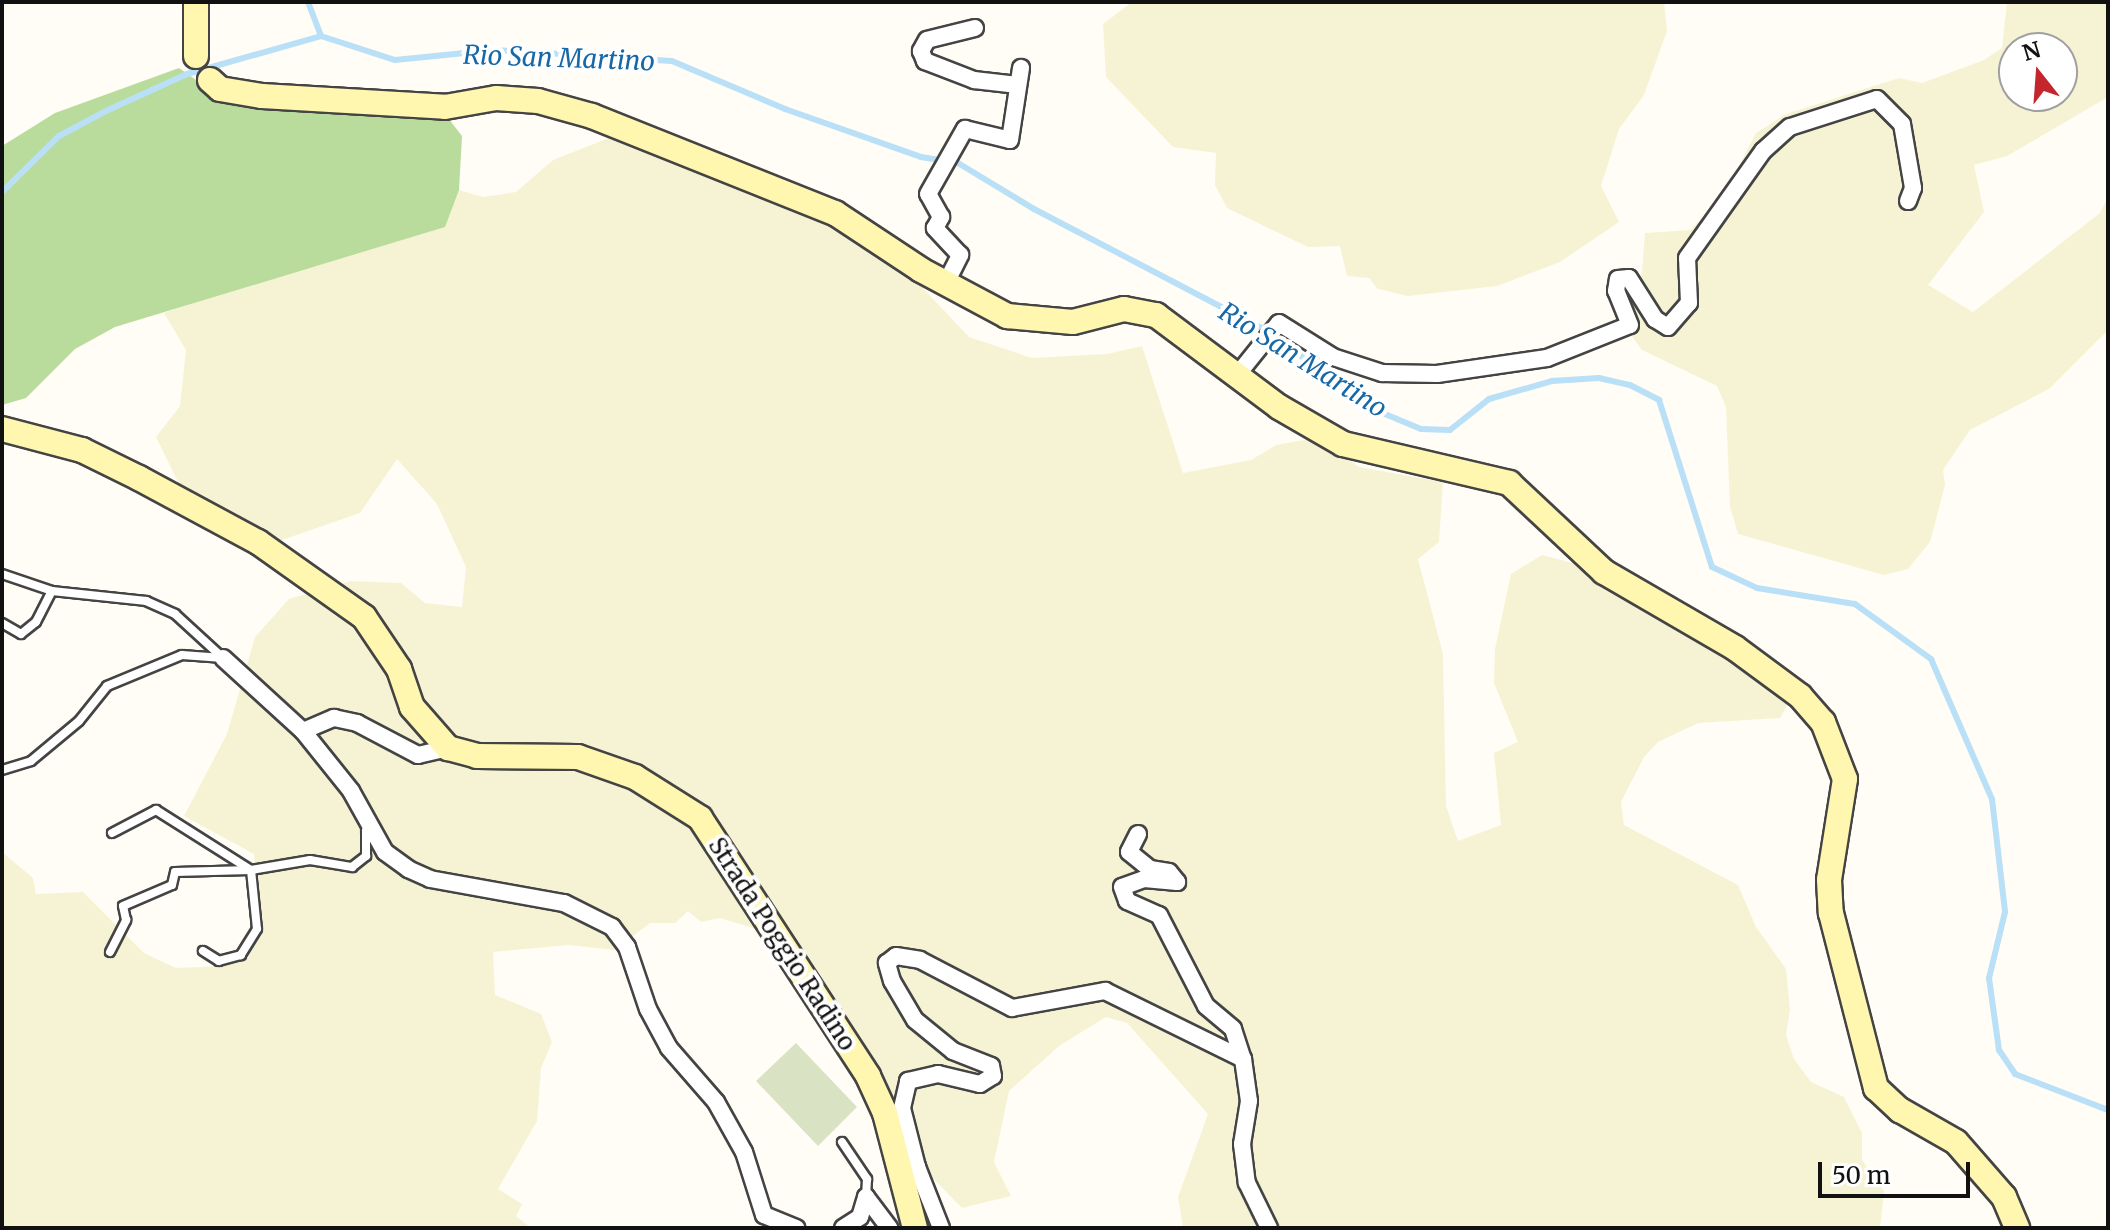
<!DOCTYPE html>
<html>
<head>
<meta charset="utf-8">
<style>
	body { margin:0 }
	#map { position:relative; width:2110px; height:1230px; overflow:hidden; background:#fffdf5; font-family:Merriweather,serif }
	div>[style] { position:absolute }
	.farmland>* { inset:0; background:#f6f3d4 }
	.forest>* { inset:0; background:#b9dc9c }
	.cemetery>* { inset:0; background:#d9e3c4 }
	.stream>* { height:6px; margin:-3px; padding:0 3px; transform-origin:3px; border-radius:3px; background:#b9e0f7 }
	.roads { filter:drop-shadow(2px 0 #444) drop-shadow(-2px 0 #444) drop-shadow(0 2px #444) drop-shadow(0 -2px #444) }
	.lane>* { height:8px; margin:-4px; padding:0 4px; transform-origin:4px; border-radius:4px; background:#fff }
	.street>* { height:16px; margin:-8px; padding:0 8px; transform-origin:8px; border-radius:8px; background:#fff }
	.secondary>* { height:24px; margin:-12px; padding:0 12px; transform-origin:12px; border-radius:12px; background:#fff6b0 }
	span { translate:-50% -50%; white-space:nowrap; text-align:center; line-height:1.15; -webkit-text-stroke:8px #fff; paint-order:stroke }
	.street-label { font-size:24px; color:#111 }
	.water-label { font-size:26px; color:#1768a6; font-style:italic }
	.frame { position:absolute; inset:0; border:4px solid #111; pointer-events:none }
	.north { position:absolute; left:1998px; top:32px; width:80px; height:80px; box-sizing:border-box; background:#fff; border:2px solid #a0a0a0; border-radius:50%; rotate:343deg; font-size:22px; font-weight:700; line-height:32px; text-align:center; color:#111 }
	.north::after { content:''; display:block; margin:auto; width:28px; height:36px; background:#c4262e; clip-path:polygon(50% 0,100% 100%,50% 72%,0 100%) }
	.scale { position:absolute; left:1818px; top:1162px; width:152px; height:36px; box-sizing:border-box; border:4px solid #111; border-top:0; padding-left:10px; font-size:24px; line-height:28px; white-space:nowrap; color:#111; -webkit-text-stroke:6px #fff; paint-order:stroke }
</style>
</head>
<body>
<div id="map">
	<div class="farmland">
		<div style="clip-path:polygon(1132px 2px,1664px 2px,1667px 31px,1644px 95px,1619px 129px,1601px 186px,1619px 222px,1560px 262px,1497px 286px,1408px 296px,1378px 289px,1369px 278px,1347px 276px,1340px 246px,1308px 247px,1227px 208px,1215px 185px,1216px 153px,1173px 147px,1106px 77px,1103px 24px)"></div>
		<div style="clip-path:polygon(evenodd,2007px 2px,2108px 2px,2108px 97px,2007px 156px,1974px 165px,1984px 212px,1928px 285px,1973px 312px,2100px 213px,2108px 197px,2108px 330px,2049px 389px,1970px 430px,1943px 470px,1945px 485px,1930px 542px,1908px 569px,1884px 575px,1738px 534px,1730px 507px,1726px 407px,1717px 386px,1642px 350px,1623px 324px,1629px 322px,1642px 272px,1645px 233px,1691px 230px,1726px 191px,1756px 133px,1786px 114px,1899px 78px,1922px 83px,1984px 60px,2002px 48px,2007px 2px,2014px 48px,2062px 48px,2062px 96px,2014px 96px,2014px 48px)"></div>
		<div style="clip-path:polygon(619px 134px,844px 230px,903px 267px,969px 337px,1032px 358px,1107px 354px,1142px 346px,1183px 473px,1251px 460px,1276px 445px,1315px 438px,1359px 467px,1443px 482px,1439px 542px,1418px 559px,1443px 654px,1446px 806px,1458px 841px,1501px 825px,1494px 753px,1518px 742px,1494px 683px,1495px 649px,1511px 574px,1542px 555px,1611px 573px,1766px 653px,1795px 692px,1780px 718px,1698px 723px,1658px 742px,1644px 757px,1621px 802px,1624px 825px,1738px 885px,1756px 927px,1786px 969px,1790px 1010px,1786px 1035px,1794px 1059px,1811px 1082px,1844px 1097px,1862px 1133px,1862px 1160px,1884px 1191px,1880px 1228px,1183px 1228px,1178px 1197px,1208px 1114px,1127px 1023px,1106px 1017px,1059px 1046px,1009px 1091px,994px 1162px,1011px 1196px,962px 1208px,920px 1165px,797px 978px,756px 929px,720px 918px,701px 922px,688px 911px,675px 923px,650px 923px,615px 950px,569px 945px,493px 952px,495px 995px,541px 1014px,552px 1042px,541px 1068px,537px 1121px,498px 1189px,522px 1204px,516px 1216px,531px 1228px,2px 1228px,2px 852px,33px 878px,36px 894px,83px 892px,144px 953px,176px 968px,223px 966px,248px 958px,261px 931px,254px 854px,184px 816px,227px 734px,255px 637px,289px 599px,351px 581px,401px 583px,425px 603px,462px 607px,466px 567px,437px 504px,397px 459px,360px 513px,273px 543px,182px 490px,156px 437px,180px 406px,186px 350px,164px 313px,301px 267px,444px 227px,459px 190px,483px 197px,516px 192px,553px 160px)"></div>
	</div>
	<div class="forest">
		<div style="clip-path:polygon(179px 68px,226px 101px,448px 118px,462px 136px,459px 190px,445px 227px,115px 327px,75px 349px,26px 398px,2px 405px,2px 146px,55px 113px)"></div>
	</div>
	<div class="cemetery">
		<div style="clip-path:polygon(796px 1043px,857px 1107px,818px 1146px,756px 1081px)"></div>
	</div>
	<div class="stream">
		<div style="left:308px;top:2px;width:36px;rotate:69deg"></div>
		<div style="left:321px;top:36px;width:78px;rotate:18deg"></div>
		<div style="left:395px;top:60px;width:100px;rotate:-5.7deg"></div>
		<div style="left:495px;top:50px;width:177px;rotate:3.6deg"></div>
		<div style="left:672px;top:61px;width:123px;rotate:23deg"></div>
		<div style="left:785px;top:109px;width:144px;rotate:19.4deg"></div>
		<div style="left:921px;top:157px;width:37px;rotate:9deg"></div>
		<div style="left:958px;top:163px;width:89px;rotate:31.2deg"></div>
		<div style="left:1034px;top:209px;width:259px;rotate:27.6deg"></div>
		<div style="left:1264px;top:329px;width:135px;rotate:36.3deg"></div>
		<div style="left:1373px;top:409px;width:52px;rotate:22.6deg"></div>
		<div style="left:1421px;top:429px;width:29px;rotate:2deg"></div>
		<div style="left:1450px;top:430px;width:50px;rotate:-38.5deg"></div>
		<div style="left:1489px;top:399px;width:66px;rotate:-15.9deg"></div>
		<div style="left:1552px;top:381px;width:47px;rotate:-3.7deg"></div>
		<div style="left:1599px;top:378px;width:32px;rotate:13deg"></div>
		<div style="left:1630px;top:385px;width:33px;rotate:27deg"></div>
		<div style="left:1659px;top:400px;width:175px;rotate:72.4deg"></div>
		<div style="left:1712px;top:567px;width:50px;rotate:25deg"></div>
		<div style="left:1757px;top:588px;width:99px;rotate:9.3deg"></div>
		<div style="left:1855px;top:604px;width:94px;rotate:35.9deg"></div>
		<div style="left:1931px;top:659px;width:153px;rotate:66.5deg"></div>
		<div style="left:1992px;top:799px;width:114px;rotate:83.4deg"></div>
		<div style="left:2005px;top:912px;width:68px;rotate:103.6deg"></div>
		<div style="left:1989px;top:978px;width:73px;rotate:82.1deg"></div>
		<div style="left:1999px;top:1050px;width:29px;rotate:56deg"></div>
		<div style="left:2015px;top:1074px;width:100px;rotate:21.2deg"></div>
		<div style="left:2px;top:192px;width:80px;rotate:-44.5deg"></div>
		<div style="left:59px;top:136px;width:55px;rotate:-28deg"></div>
		<div style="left:108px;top:110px;width:87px;rotate:-24.5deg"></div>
		<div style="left:187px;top:74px;width:139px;rotate:-15.8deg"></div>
	</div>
	<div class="roads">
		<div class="lane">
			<div style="left:2px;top:574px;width:53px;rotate:18.8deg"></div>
			<div style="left:52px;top:591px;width:95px;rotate:6.1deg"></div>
			<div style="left:146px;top:601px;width:32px;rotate:24deg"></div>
			<div style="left:175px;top:614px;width:64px;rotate:42.5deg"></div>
			<div style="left:2px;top:623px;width:22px;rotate:30deg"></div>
			<div style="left:21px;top:634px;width:19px;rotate:-39deg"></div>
			<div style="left:36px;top:622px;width:35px;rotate:-63deg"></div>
			<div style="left:2px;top:770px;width:30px;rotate:-17deg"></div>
			<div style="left:31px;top:761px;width:62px;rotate:-39.8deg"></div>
			<div style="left:79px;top:721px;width:45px;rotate:-51.3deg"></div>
			<div style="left:107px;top:686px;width:81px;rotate:-22.5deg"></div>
			<div style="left:182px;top:655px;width:41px;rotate:4.2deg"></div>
			<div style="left:112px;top:833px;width:50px;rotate:-27.6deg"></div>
			<div style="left:156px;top:810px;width:112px;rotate:32.3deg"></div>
			<div style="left:251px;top:870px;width:60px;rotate:-9.6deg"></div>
			<div style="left:310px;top:860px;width:43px;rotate:9.5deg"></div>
			<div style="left:352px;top:867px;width:18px;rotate:-38deg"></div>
			<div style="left:366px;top:856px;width:25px;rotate:-90deg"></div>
			<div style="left:366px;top:831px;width:5px;rotate:-22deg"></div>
			<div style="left:110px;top:952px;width:36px;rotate:-63deg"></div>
			<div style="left:126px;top:920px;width:14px;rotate:-102deg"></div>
			<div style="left:123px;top:906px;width:53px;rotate:-23.2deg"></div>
			<div style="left:172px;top:885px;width:13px;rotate:-77deg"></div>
			<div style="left:175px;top:872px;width:76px;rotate:-1.5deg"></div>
			<div style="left:251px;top:870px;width:59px;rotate:84.2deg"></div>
			<div style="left:257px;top:929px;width:31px;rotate:122deg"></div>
			<div style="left:241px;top:955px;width:23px;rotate:165deg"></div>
			<div style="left:219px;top:961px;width:19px;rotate:-148deg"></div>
			<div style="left:842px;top:1142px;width:45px;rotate:56deg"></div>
			<div style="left:867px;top:1179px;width:18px;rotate:93deg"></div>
		</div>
		<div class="street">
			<div style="left:975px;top:28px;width:49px;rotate:166deg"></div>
			<div style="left:927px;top:40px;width:13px;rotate:119deg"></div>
			<div style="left:921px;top:51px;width:11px;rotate:68deg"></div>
			<div style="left:925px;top:61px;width:53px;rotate:21.2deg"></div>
			<div style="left:974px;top:80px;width:44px;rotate:6.5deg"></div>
			<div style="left:955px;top:288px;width:13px;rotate:-119deg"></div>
			<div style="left:949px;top:277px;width:25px;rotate:-63deg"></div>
			<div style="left:960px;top:255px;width:37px;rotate:-133deg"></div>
			<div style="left:935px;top:228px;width:13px;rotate:-61deg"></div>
			<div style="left:941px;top:217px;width:26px;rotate:-119deg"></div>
			<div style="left:928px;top:194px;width:75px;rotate:-60.4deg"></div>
			<div style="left:965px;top:129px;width:46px;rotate:13.7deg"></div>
			<div style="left:1010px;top:140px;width:73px;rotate:-81.3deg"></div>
			<div style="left:1238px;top:374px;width:65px;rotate:-51.2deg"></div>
			<div style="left:1279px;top:323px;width:64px;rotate:32.2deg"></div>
			<div style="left:1333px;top:357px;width:52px;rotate:18.1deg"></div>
			<div style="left:1382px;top:373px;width:55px;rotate:1deg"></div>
			<div style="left:1437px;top:374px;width:111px;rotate:-8.3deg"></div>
			<div style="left:1547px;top:358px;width:89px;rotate:-21.7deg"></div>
			<div style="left:1630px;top:325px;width:37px;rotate:-112deg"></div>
			<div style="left:1616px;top:291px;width:12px;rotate:-81deg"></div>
			<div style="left:1618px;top:279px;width:11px;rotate:-5deg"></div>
			<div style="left:1629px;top:278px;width:49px;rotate:57.6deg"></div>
			<div style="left:1655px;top:319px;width:15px;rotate:32deg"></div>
			<div style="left:1668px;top:327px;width:32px;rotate:-49deg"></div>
			<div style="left:1689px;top:303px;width:45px;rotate:-92.5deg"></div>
			<div style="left:1687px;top:258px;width:131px;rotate:-54.6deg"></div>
			<div style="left:1763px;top:151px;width:36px;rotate:-42deg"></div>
			<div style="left:1790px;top:127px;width:91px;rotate:-17.8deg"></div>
			<div style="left:1877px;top:99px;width:35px;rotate:45deg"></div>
			<div style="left:1902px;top:124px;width:65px;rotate:80.2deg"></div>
			<div style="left:1913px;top:188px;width:14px;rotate:111deg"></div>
			<div style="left:223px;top:658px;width:108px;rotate:42.4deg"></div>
			<div style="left:303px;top:731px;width:77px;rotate:51.3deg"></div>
			<div style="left:351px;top:791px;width:70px;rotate:60.9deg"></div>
			<div style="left:385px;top:852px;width:29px;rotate:36deg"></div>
			<div style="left:408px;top:869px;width:24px;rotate:24deg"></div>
			<div style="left:430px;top:879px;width:136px;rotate:10.2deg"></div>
			<div style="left:564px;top:903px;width:54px;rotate:26.6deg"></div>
			<div style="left:612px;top:927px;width:25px;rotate:53deg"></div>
			<div style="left:627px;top:947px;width:65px;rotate:71.3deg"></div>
			<div style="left:648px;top:1009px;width:44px;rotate:61.7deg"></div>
			<div style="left:669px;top:1048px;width:72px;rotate:49deg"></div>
			<div style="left:716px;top:1102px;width:57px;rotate:60.8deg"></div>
			<div style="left:744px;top:1152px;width:66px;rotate:72.4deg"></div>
			<div style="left:764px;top:1215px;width:35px;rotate:22deg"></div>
			<div style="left:303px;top:731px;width:34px;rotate:-23deg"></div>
			<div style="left:334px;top:718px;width:24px;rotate:12deg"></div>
			<div style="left:357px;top:723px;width:69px;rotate:27.7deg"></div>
			<div style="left:418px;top:755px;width:31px;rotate:-13deg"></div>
			<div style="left:1138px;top:834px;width:20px;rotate:117deg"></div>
			<div style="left:1129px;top:852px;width:27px;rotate:39deg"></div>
			<div style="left:1150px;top:869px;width:19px;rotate:9deg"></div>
			<div style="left:1169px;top:872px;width:13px;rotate:51deg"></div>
			<div style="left:1177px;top:882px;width:33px;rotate:-175deg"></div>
			<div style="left:1144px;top:879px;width:23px;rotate:160deg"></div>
			<div style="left:1122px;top:887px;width:15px;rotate:70deg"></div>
			<div style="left:1127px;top:901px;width:35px;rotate:24deg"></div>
			<div style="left:1159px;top:915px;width:102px;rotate:62.7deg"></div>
			<div style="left:1206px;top:1006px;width:35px;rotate:40deg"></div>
			<div style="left:1233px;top:1029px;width:32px;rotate:72deg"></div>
			<div style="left:906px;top:1163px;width:12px;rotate:20deg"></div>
			<div style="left:917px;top:1167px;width:66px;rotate:68.5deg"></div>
			<div style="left:917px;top:1167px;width:61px;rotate:-104.3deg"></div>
			<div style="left:902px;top:1108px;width:28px;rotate:-77deg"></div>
			<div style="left:908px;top:1081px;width:31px;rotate:-13deg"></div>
			<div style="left:938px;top:1074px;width:43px;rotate:13.4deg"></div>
			<div style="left:980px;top:1084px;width:15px;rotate:-32deg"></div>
			<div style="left:993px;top:1076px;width:10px;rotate:-101deg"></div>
			<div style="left:991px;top:1066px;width:41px;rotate:-158.5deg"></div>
			<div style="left:953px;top:1051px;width:49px;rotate:-140.8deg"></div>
			<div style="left:915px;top:1020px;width:45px;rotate:-120.5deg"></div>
			<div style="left:892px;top:981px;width:19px;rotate:-106deg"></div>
			<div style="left:887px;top:963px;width:11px;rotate:-38deg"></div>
			<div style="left:896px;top:956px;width:24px;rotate:9deg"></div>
			<div style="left:920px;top:960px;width:104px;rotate:27.6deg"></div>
			<div style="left:1012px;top:1008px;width:95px;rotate:-10.4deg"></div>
			<div style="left:1105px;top:991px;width:154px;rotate:26.2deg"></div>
			<div style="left:1243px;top:1059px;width:42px;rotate:81.9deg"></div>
			<div style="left:1249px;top:1101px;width:44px;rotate:99.2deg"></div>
			<div style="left:1242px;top:1144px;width:39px;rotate:83deg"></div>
			<div style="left:1247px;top:1183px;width:50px;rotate:63.9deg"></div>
			<div style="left:843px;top:1228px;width:20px;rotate:-33deg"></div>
			<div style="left:860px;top:1217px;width:21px;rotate:-73deg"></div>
			<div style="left:866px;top:1197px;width:39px;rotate:53deg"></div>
		</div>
		<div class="secondary">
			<div style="left:196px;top:2px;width:54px;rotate:90deg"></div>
			<div style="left:210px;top:80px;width:13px;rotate:42deg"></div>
			<div style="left:220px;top:89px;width:43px;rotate:9.5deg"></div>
			<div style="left:262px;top:96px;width:183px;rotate:3.4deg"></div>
			<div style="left:445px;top:107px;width:52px;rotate:-10deg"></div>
			<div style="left:496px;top:98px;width:42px;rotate:4.1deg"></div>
			<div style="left:538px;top:101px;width:56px;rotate:15.5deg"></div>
			<div style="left:592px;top:116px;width:262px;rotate:21.8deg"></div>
			<div style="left:835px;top:213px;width:103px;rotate:33.5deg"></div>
			<div style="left:921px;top:270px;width:98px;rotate:28.1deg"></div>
			<div style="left:1007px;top:316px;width:66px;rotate:5.2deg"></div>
			<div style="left:1073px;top:322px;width:53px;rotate:-14.3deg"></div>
			<div style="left:1124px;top:309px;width:33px;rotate:11deg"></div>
			<div style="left:1156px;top:315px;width:154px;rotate:36.8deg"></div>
			<div style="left:1279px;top:407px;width:74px;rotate:30deg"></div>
			<div style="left:1343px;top:444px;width:171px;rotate:13.2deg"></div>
			<div style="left:1509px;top:483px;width:130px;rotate:43.1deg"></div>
			<div style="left:1604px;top:572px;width:151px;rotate:30.1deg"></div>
			<div style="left:1735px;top:648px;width:81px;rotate:36.4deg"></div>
			<div style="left:1800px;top:696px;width:35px;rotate:49deg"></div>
			<div style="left:1823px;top:722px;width:61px;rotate:68.9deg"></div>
			<div style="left:1845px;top:779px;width:102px;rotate:99deg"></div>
			<div style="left:1829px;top:880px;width:33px;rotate:87deg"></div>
			<div style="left:1831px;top:913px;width:181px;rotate:75.6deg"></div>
			<div style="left:1876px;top:1088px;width:33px;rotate:43deg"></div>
			<div style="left:1900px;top:1110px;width:64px;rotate:29.7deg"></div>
			<div style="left:1956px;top:1142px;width:73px;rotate:48.9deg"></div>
			<div style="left:2004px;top:1197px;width:34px;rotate:67deg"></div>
			<div style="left:2px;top:429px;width:83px;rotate:14.7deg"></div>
			<div style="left:82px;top:450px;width:64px;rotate:26.2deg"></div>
			<div style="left:139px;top:478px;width:135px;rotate:28.3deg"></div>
			<div style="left:258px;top:542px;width:130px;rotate:35.3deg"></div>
			<div style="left:364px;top:617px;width:63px;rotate:56.1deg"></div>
			<div style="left:399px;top:669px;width:40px;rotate:71.1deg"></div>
			<div style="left:412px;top:707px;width:55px;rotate:48.7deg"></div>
			<div style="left:448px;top:748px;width:30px;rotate:15deg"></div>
			<div style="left:477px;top:756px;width:101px;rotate:0.6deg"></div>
			<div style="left:578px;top:757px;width:60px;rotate:19.3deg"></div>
			<div style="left:635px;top:777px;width:77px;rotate:32.2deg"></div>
			<div style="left:700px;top:818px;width:308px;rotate:56.9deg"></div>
			<div style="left:868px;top:1076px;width:41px;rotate:65.3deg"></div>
			<div style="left:885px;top:1113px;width:119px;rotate:75.4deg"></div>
		</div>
	</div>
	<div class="street-label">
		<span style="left:782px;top:944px;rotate:57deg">Strada Poggio Radino</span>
	</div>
	<div class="water-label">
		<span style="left:559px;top:58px;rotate:2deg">Rio San Martino</span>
		<span style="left:1303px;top:360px;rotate:32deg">Rio San Martino</span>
	</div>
	<div class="frame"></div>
	<div class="north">N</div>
	<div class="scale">50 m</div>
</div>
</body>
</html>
